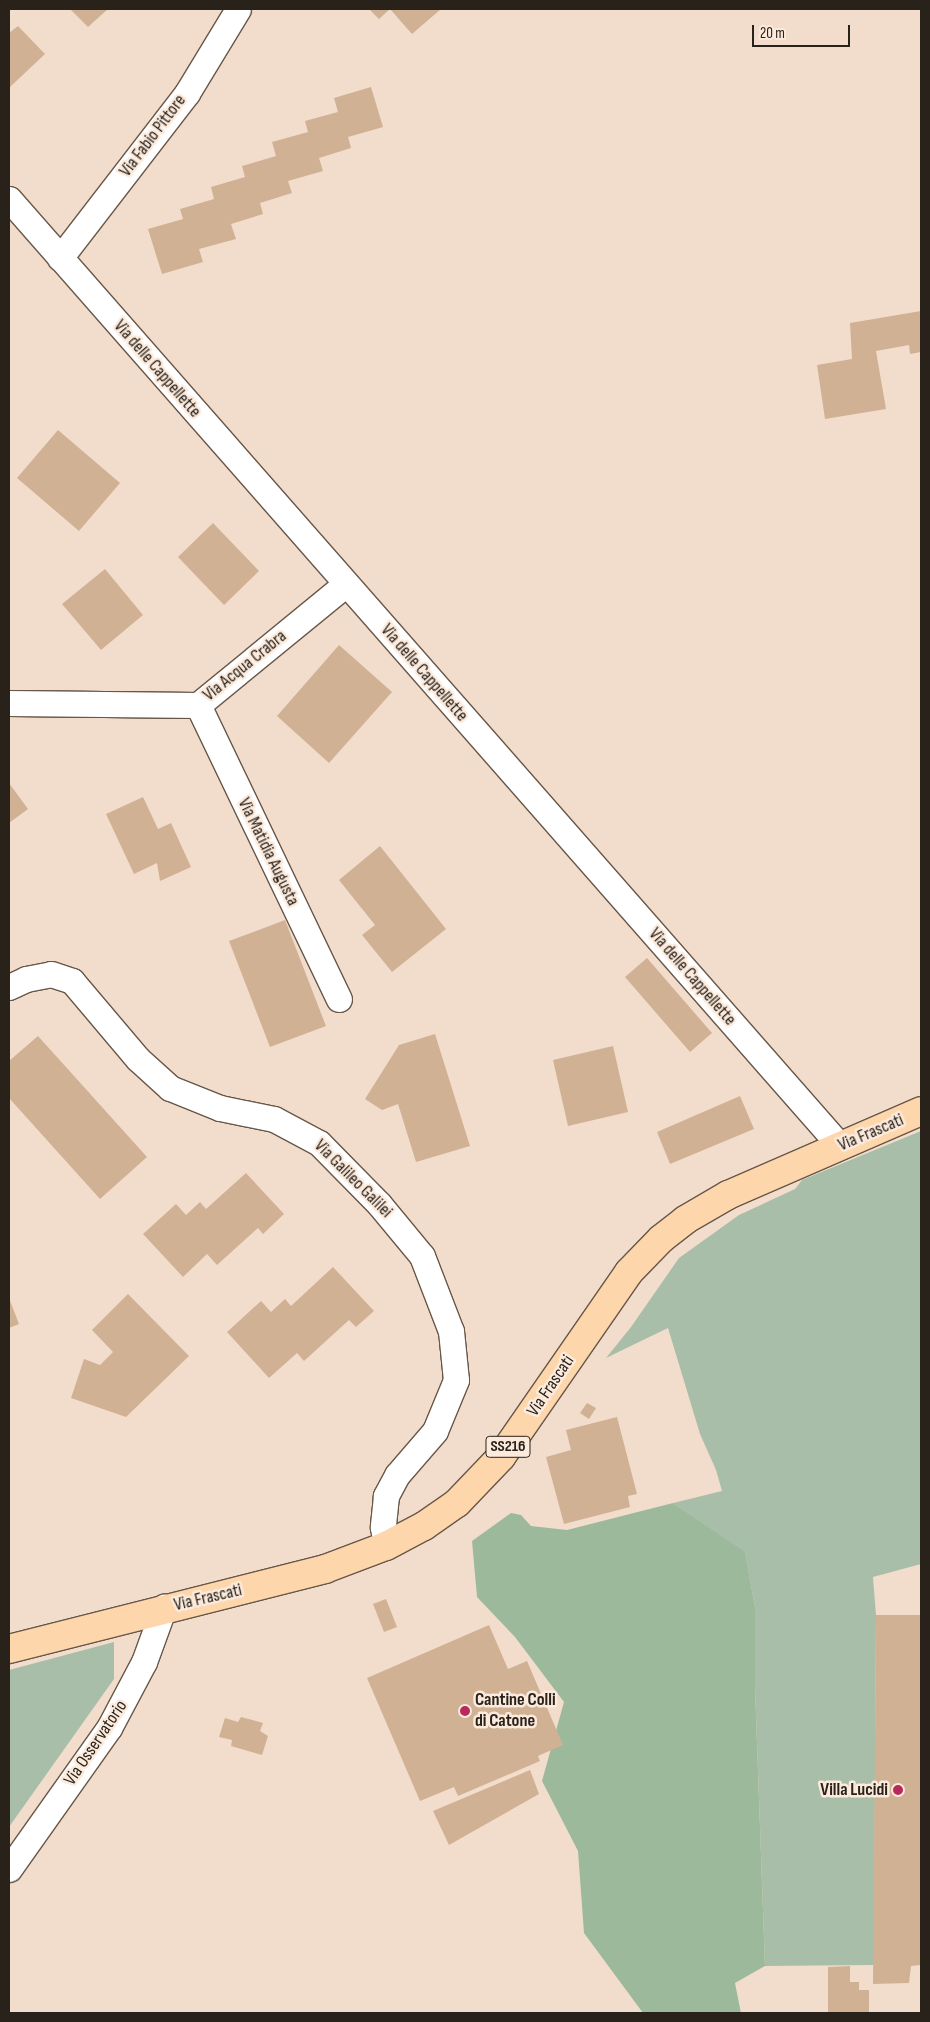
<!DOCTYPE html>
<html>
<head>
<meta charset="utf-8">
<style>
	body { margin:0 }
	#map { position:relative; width:930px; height:2022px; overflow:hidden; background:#f2ddcc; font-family:"Sofia Sans Condensed",sans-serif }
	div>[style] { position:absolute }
	.green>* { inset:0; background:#a9bea8 }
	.forest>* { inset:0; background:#9cba9b }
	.building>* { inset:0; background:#d1b194 }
	.roads { filter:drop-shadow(1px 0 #685748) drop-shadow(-1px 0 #685748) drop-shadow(0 1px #685748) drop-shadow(0 -1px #685748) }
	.minor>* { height:25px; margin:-12.5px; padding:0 12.5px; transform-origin:12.5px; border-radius:12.5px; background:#fff }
	.primary>* { height:28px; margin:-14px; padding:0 14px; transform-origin:14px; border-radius:14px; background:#fdd6ac }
	.dots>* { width:14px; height:14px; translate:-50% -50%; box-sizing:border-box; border:2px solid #fcebdd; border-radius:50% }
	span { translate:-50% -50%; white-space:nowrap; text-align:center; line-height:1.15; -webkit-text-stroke:5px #fcebdd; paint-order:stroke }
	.shield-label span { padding:1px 4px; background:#fcebdd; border:1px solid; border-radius:4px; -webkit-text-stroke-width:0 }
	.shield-label { font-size:16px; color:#29221b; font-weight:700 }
	.street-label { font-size:18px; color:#29221b }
	.poi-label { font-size:18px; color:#29221b; font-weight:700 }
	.left { translate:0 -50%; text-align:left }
	.right { translate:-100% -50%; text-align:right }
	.frame { position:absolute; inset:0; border:10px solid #29221b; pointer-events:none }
	.scale { position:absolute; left:752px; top:25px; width:98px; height:22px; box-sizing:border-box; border:2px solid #29221b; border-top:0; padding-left:6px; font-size:15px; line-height:18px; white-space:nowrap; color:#29221b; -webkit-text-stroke:4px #fcebdd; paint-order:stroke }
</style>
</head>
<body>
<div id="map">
	<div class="green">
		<div style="clip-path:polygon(921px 1131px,921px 1564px,873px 1577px,876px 1615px,874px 1965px,765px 1966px,755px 1687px,755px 1607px,745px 1553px,673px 1503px,722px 1491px,716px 1470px,700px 1434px,668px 1328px,606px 1358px,631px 1327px,679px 1258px,739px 1215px,795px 1189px,802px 1180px)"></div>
		<div style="clip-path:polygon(114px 1642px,114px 1679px,9px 1827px,9px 1670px)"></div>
	</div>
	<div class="forest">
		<div style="clip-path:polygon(673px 1503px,745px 1552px,755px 1607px,755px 1687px,765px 1966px,735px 1983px,741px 2013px,643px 2013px,584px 1933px,578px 1851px,542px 1781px,564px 1702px,515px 1637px,477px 1597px,472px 1541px,511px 1513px,521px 1515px,531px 1526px,567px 1530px)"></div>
	</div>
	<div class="building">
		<div style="clip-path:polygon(70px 9px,108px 9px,88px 27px)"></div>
		<div style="clip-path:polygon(369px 9px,441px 9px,412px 34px,390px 9px,379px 19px)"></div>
		<div style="clip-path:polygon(18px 26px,45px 54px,10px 87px,9px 33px)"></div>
		<div style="clip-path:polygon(371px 87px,383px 127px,348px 137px,351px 148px,319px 158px,323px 171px,288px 181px,292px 193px,260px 203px,263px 214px,231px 224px,236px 239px,199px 249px,203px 262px,162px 274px,148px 229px,183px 219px,180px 209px,214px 199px,211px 187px,245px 177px,242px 166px,276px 156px,272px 142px,308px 132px,305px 121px,338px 112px,334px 98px)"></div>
		<div style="clip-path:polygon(921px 311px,921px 352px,910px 354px,909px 345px,876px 351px,886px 409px,825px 419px,817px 365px,852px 359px,850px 323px)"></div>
		<div style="clip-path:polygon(58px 430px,120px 483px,79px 531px,17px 478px)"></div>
		<div style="clip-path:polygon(213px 523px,259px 571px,224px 605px,178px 557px)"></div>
		<div style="clip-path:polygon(105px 569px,143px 615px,101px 650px,62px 604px)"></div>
		<div style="clip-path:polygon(339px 645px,392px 692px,329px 763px,277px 716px)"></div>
		<div style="clip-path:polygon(9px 783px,28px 809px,9px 823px)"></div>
		<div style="clip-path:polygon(143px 797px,158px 829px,171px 823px,191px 867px,160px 881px,157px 863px,134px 874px,106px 814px)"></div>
		<div style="clip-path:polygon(380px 846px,446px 929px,392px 972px,362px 935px,375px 925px,339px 880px)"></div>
		<div style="clip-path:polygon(285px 920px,326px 1026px,270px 1047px,229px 941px)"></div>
		<div style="clip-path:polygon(647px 958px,712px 1033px,690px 1052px,625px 977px)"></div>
		<div style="clip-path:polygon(435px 1034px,470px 1146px,416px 1162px,398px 1104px,382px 1110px,365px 1099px,399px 1045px)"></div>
		<div style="clip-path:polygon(38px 1036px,147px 1157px,100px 1199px,9px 1098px,9px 1061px)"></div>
		<div style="clip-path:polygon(613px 1046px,628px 1112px,568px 1126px,553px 1060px)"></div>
		<div style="clip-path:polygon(740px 1096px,754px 1129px,670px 1164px,657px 1132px)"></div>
		<div style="clip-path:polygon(246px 1173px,284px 1214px,263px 1234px,258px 1228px,217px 1265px,207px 1254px,183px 1277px,143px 1234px,176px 1204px,186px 1215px,200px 1202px,206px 1209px)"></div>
		<div style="clip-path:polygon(333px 1267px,374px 1311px,356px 1327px,349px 1320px,304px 1361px,297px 1353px,269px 1378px,227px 1332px,261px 1301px,271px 1312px,285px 1299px,291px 1306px)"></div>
		<div style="clip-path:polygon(128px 1294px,189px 1356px,126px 1417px,71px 1398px,84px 1359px,100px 1365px,113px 1352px,92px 1330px)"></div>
		<div style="clip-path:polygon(9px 1298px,19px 1324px,9px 1328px)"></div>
		<div style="clip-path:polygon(587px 1403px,596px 1408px,589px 1419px,580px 1413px)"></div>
		<div style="clip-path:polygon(617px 1417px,637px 1494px,628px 1496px,630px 1507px,564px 1524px,546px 1457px,571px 1450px,566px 1430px)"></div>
		<div style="clip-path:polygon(386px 1599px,397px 1627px,384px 1632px,373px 1604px)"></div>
		<div style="clip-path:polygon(876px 1615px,921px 1615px,921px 1965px,911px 1966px,909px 1983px,873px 1984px)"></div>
		<div style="clip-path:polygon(489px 1625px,508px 1669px,527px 1661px,563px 1745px,538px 1756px,540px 1761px,458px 1796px,454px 1787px,420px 1801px,367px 1678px)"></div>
		<div style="clip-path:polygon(241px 1717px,263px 1723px,260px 1731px,268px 1736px,262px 1755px,231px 1746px,232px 1740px,219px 1737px,225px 1718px,238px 1722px)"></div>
		<div style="clip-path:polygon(530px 1770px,539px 1794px,449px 1845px,433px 1811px)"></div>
		<div style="clip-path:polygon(850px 1966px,850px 1982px,859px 1982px,859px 1990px,869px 1990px,869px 2013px,828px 2013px,828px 1967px)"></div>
	</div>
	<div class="roads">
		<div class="minor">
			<div style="left:9px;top:199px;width:1260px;rotate:48.73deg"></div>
			<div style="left:60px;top:258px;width:208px;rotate:-52.4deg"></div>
			<div style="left:187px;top:93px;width:98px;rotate:-58.7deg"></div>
			<div style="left:9px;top:703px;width:189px;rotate:0.6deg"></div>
			<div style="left:198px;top:705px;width:191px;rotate:-39.3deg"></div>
			<div style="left:198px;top:705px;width:326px;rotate:64.4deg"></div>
			<div style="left:9px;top:987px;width:19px;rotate:-25deg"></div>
			<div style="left:26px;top:979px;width:25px;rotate:-11deg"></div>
			<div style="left:51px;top:974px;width:22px;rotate:18deg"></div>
			<div style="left:72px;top:981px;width:102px;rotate:49.8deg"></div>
			<div style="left:138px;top:1059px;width:43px;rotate:42.2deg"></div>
			<div style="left:170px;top:1088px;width:54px;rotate:21.8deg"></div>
			<div style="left:220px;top:1108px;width:55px;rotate:11.5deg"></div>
			<div style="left:274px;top:1119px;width:51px;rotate:28.1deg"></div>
			<div style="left:319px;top:1143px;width:86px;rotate:45.5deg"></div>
			<div style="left:379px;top:1204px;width:67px;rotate:50.4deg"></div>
			<div style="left:422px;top:1256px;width:80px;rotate:68.9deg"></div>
			<div style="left:451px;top:1331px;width:49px;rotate:84.2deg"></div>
			<div style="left:456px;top:1380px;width:55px;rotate:112.4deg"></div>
			<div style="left:435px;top:1431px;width:58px;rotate:130.8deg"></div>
			<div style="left:397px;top:1475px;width:24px;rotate:118deg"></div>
			<div style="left:386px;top:1496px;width:31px;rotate:96deg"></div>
			<div style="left:383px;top:1527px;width:19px;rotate:81deg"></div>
			<div style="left:9px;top:1869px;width:173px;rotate:-54.7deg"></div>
			<div style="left:109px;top:1728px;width:75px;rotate:-62.1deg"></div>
			<div style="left:144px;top:1662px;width:59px;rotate:-70deg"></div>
		</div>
		<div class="primary">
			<div style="left:9px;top:1649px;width:326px;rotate:-14.2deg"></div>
			<div style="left:325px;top:1569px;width:65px;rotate:-20.7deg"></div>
			<div style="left:386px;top:1546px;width:43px;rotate:-27.8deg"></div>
			<div style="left:424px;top:1526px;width:40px;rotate:-34.9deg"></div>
			<div style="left:457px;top:1503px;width:64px;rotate:-46.3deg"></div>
			<div style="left:501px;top:1457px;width:225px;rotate:-55.3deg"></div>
			<div style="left:629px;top:1272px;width:46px;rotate:-45.9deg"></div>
			<div style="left:661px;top:1239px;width:31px;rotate:-38deg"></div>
			<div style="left:685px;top:1220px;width:50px;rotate:-30.2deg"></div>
			<div style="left:728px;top:1195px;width:210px;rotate:-23.5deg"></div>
		</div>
	</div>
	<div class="dots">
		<div style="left:465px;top:1711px;background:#b7295d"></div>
		<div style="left:898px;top:1790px;background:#b7295d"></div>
	</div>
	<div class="shield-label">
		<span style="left:508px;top:1447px">SS216</span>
	</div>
	<div class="street-label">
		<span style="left:153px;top:136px;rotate:-53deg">Via Fabio Pittore</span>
		<span style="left:157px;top:369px;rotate:49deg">Via delle Cappellette</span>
		<span style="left:245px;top:666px;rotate:-39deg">Via Acqua Crabra</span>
		<span style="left:424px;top:673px;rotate:49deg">Via delle Cappellette</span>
		<span style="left:268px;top:852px;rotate:64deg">Via Matidia Augusta</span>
		<span style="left:692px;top:977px;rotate:49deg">Via delle Cappellette</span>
		<span style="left:871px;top:1133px;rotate:-23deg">Via Frascati</span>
		<span style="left:353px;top:1179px;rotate:45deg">Via Galileo Galilei</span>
		<span style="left:551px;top:1386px;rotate:-56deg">Via Frascati</span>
		<span style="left:208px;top:1598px;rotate:-13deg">Via Frascati</span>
		<span style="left:96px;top:1743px;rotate:-56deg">Via Osservatorio</span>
	</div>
	<div class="poi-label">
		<span class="left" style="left:475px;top:1711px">Cantine Colli<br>di Catone</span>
		<span class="right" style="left:888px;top:1790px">Villa Lucidi</span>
	</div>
	<div class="frame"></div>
	<div class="scale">20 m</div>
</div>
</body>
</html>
